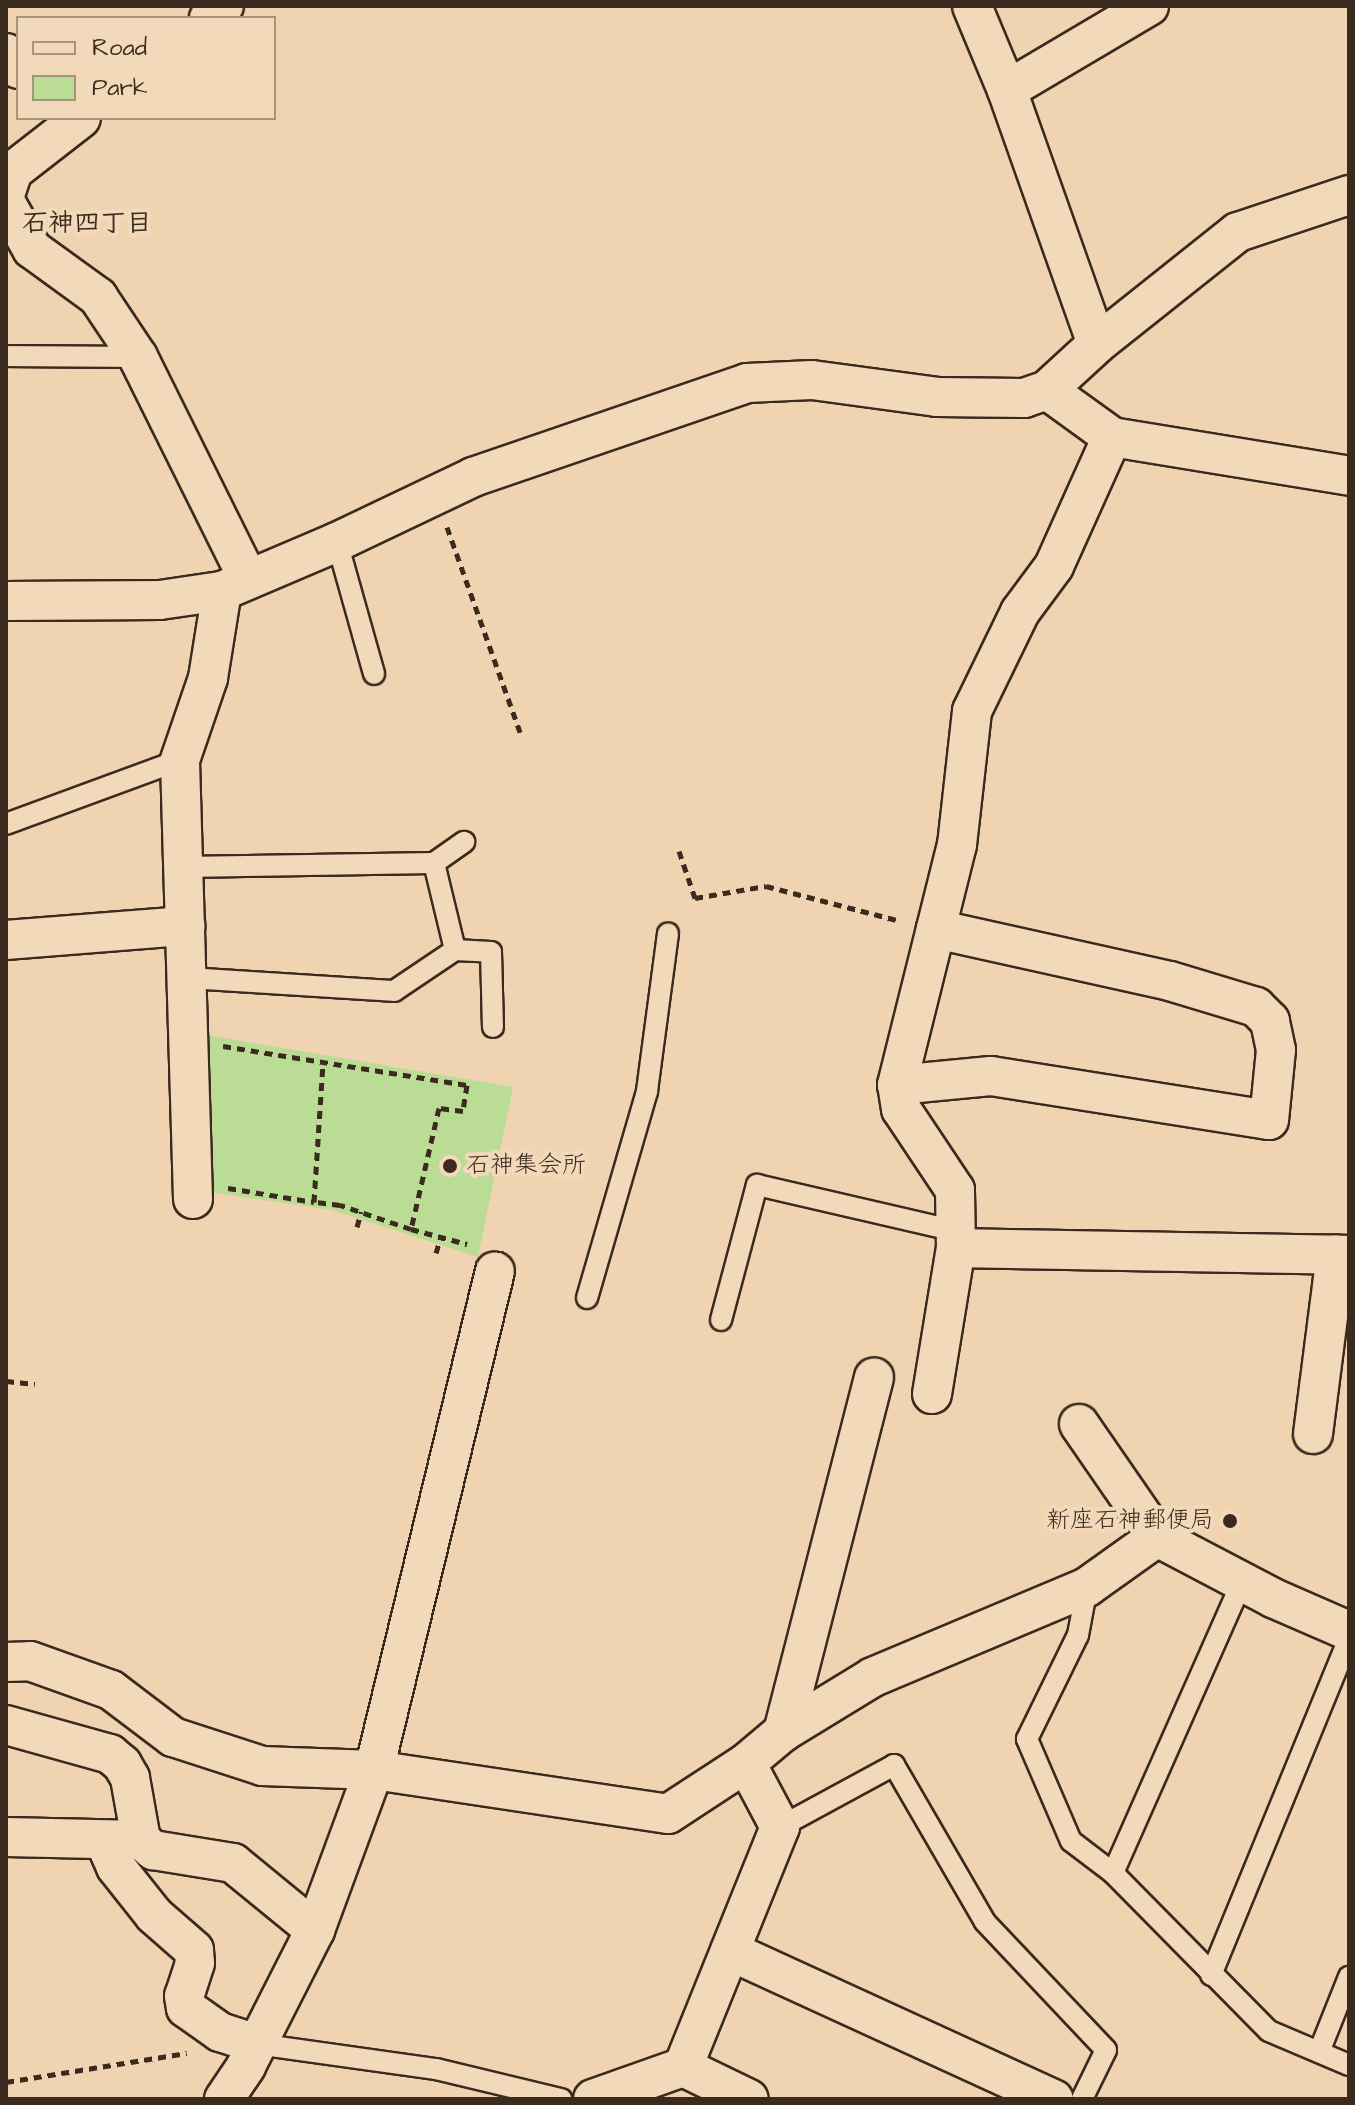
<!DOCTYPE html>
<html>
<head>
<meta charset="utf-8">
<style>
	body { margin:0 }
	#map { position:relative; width:1355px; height:2105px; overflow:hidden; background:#f0d3b1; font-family:"Architects Daughter","Klee One",sans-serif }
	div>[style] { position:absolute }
	.green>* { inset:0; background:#badc95 }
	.path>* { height:5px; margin-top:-2.5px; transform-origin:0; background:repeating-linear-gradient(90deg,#3b2a1e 0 8px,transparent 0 14px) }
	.roads { filter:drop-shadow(2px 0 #3b2a1e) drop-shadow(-2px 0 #3b2a1e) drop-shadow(0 2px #3b2a1e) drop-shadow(0 -2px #3b2a1e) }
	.service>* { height:20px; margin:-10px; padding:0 10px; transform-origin:10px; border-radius:10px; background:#f1d9b9 }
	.minor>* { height:38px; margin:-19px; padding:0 19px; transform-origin:19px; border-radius:19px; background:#f1d9b9 }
	.dots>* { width:22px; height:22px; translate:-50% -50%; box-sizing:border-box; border:4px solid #f1d9b9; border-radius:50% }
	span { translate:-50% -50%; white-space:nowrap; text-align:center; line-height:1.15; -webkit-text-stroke:8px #f1d9b9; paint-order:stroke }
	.poi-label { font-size:24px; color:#3b2a1e }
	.left { translate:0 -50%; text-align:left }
	.right { translate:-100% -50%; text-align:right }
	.neighbourhood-label { font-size:26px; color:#3b2a1e; font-weight:700 }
	.frame { position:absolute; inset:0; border:8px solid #3b2a1e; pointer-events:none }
	.legend { position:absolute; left:16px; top:16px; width:260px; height:104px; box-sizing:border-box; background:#f1d9b9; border:2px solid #a8937b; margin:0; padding:10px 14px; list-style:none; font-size:24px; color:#3b2a1e }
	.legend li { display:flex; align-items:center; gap:16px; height:40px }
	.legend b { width:40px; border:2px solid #a8937b }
</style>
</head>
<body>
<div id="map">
	<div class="green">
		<div style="clip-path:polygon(206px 1035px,513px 1087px,478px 1257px,332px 1210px,209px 1192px)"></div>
	</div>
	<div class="path">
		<div style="left:447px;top:527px;width:221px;rotate:70.4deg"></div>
		<div style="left:679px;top:851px;width:50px;rotate:71.2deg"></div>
		<div style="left:695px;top:898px;width:72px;rotate:-9.6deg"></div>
		<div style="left:766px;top:886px;width:138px;rotate:14.6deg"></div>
		<div style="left:223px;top:1046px;width:247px;rotate:9.1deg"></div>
		<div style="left:467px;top:1085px;width:26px;rotate:99deg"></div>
		<div style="left:463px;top:1111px;width:24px;rotate:-173deg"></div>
		<div style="left:439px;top:1108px;width:124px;rotate:103deg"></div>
		<div style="left:411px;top:1229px;width:75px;rotate:-161.3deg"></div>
		<div style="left:340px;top:1205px;width:26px;rotate:-173deg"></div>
		<div style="left:228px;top:1188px;width:87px;rotate:9.2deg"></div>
		<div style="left:314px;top:1202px;width:141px;rotate:-86.3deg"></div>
		<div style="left:357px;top:1227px;width:16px;rotate:-75deg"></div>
		<div style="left:411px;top:1229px;width:58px;rotate:15deg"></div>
		<div style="left:436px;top:1253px;width:17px;rotate:-73deg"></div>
		<div style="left:6px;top:1381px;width:29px;rotate:6deg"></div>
		<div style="left:6px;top:2082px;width:183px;rotate:-9.1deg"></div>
	</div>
	<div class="roads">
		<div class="service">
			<div style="left:6px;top:356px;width:132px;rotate:0.4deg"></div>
			<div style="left:337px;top:542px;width:137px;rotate:74.3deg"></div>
			<div style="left:6px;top:824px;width:185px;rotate:-20.2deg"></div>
			<div style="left:434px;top:863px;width:37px;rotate:-35deg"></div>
			<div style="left:183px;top:867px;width:251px;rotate:-0.9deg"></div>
			<div style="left:434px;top:863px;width:89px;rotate:76.4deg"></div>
			<div style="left:455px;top:950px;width:73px;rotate:146.1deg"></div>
			<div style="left:394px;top:991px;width:208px;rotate:-176.4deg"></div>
			<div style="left:455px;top:950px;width:36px;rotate:3deg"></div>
			<div style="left:491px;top:952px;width:75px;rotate:88.5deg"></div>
			<div style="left:587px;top:1298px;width:216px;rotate:-73.8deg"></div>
			<div style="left:647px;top:1091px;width:159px;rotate:-82.4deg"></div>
			<div style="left:721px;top:1320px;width:140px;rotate:-75.1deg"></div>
			<div style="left:757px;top:1185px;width:204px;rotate:13deg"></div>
			<div style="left:1087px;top:1587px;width:49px;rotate:100.6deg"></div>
			<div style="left:1078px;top:1635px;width:116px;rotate:116.1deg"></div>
			<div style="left:1027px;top:1739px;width:111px;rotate:66.7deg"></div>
			<div style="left:1071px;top:1841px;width:53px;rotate:37.3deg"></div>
			<div style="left:1113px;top:1873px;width:222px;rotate:45.4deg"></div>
			<div style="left:1269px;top:2031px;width:87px;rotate:23deg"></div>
			<div style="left:780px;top:1827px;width:130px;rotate:-28.5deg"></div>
			<div style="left:894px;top:1765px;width:181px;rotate:59.9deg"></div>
			<div style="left:985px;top:1922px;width:176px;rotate:46.6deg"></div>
			<div style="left:1106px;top:2050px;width:55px;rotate:116.1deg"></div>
			<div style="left:1113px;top:1873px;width:318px;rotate:-66.1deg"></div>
			<div style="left:1211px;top:1975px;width:363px;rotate:-67.7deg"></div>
			<div style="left:257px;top:2044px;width:181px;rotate:8deg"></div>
			<div style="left:436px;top:2069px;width:129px;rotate:13.5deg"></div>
			<div style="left:1319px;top:2052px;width:81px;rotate:-68.2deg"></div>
		</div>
		<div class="minor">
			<div style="left:972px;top:6px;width:91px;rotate:67.4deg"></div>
			<div style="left:1007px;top:90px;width:269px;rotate:70.5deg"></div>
			<div style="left:209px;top:18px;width:19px;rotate:-39deg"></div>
			<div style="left:6px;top:53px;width:20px;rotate:53deg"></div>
			<div style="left:1007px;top:90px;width:165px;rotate:-30.6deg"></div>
			<div style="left:6px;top:192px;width:22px;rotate:-72deg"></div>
			<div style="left:13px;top:171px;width:86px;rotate:-37.9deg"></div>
			<div style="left:6px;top:203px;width:53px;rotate:60.5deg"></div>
			<div style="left:32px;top:249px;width:82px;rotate:36deg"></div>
			<div style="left:98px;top:297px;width:72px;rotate:56.3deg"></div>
			<div style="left:138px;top:357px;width:248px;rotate:63.6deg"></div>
			<div style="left:1112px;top:437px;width:240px;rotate:9.3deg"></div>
			<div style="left:6px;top:601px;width:154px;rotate:-0.4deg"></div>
			<div style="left:160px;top:600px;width:63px;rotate:-8.3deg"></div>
			<div style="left:222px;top:591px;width:125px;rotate:-23.1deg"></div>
			<div style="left:337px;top:542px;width:151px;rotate:-25.5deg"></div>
			<div style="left:473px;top:477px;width:290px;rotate:-18.9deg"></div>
			<div style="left:747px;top:383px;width:65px;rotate:-2.6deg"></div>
			<div style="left:812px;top:380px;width:126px;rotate:7.7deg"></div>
			<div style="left:937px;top:397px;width:87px;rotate:0.7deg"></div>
			<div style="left:1024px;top:398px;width:24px;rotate:-19deg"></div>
			<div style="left:1047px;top:390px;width:68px;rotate:-42.6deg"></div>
			<div style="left:1097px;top:344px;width:180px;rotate:-38.5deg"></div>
			<div style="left:1238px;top:232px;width:117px;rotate:-18.4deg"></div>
			<div style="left:6px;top:940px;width:180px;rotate:-4.5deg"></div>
			<div style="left:897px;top:1085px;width:94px;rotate:-5.5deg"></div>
			<div style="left:991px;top:1076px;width:281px;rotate:9deg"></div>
			<div style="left:1269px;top:1120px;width:70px;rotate:-84.3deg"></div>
			<div style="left:1276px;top:1050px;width:30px;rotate:-102deg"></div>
			<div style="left:1270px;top:1021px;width:20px;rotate:-135deg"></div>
			<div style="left:1256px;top:1007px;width:90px;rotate:-163.2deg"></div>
			<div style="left:1170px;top:981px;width:240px;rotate:-167.5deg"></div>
			<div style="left:193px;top:1199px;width:439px;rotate:-91.7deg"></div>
			<div style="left:180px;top:760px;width:87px;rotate:-71.1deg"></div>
			<div style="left:208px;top:678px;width:88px;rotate:-80.9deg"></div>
			<div style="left:956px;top:1248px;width:393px;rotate:1deg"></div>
			<div style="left:932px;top:1394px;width:148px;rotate:-80.7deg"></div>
			<div style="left:956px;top:1248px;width:58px;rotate:-91deg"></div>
			<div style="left:955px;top:1190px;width:97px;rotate:-123.7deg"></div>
			<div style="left:901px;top:1109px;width:24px;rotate:-99deg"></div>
			<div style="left:897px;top:1085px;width:247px;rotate:-76deg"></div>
			<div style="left:957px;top:845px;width:135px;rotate:-83.6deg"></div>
			<div style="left:972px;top:711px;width:110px;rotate:-64.1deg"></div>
			<div style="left:1020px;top:612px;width:57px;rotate:-53.5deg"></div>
			<div style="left:1054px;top:566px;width:141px;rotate:-65.8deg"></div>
			<div style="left:1112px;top:437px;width:80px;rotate:-144.1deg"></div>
			<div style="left:1079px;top:1424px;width:137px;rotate:55.4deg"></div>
			<div style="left:1157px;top:1537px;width:131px;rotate:27.7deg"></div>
			<div style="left:1273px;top:1598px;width:83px;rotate:23.5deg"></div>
			<div style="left:1313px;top:1434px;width:181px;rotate:-82.7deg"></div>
			<div style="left:6px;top:1662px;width:24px;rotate:-2deg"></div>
			<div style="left:30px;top:1661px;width:86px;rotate:19.7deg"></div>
			<div style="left:111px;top:1690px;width:78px;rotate:37.2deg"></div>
			<div style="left:173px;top:1737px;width:94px;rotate:18deg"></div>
			<div style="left:262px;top:1766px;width:112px;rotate:2deg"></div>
			<div style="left:374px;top:1770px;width:297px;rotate:8.5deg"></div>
			<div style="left:668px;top:1814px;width:93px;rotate:-33.2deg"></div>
			<div style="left:746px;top:1763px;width:48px;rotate:-40deg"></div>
			<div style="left:783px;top:1732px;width:105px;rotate:-31.4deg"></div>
			<div style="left:873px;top:1677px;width:232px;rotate:-22.8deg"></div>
			<div style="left:1087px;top:1587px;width:86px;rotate:-35.5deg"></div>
			<div style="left:6px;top:1725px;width:108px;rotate:15.6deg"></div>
			<div style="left:110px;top:1754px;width:16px;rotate:40deg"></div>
			<div style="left:122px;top:1764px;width:16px;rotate:60deg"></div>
			<div style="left:130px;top:1778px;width:63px;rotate:79.9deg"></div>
			<div style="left:783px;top:1732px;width:366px;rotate:-75.6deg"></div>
			<div style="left:6px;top:1837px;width:135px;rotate:1.3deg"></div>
			<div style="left:141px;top:1840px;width:16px;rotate:40deg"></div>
			<div style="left:153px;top:1850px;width:81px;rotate:9.2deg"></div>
			<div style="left:233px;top:1863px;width:106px;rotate:39.3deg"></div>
			<div style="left:105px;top:1842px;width:27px;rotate:66deg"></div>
			<div style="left:116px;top:1867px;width:61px;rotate:51.6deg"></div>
			<div style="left:154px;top:1915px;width:53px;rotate:41.2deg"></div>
			<div style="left:194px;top:1950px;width:13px;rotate:86deg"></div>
			<div style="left:195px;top:1963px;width:35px;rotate:108deg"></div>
			<div style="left:184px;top:1996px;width:12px;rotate:81deg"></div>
			<div style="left:186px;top:2008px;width:42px;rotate:35.2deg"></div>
			<div style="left:220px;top:2032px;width:39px;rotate:18deg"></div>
			<div style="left:730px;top:1951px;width:356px;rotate:24.6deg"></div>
			<div style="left:683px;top:2067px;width:73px;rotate:25.9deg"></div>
			<div style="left:224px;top:2099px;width:40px;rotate:-56deg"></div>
			<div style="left:246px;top:2066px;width:153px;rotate:-63.1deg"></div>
			<div style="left:315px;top:1930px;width:171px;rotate:-69.8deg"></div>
			<div style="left:374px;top:1770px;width:513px;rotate:-76.37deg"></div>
			<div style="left:593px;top:2099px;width:96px;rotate:-19.6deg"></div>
			<div style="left:683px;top:2067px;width:259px;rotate:-68deg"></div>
			<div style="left:780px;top:1827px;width:72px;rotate:-118deg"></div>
		</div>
	</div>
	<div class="dots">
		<div style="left:450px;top:1166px;background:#3b2a1e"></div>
		<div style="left:1230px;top:1521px;background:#3b2a1e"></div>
	</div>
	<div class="poi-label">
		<span class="left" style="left:466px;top:1166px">石神集会所</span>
		<span class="right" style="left:1214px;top:1521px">新座石神郵便局</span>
	</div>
	<div class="neighbourhood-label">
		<span style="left:87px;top:224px">石神四丁目</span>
	</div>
	<div class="frame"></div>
	<ul class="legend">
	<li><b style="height:10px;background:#f1d9b9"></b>Road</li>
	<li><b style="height:22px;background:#badc95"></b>Park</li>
	</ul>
</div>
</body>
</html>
